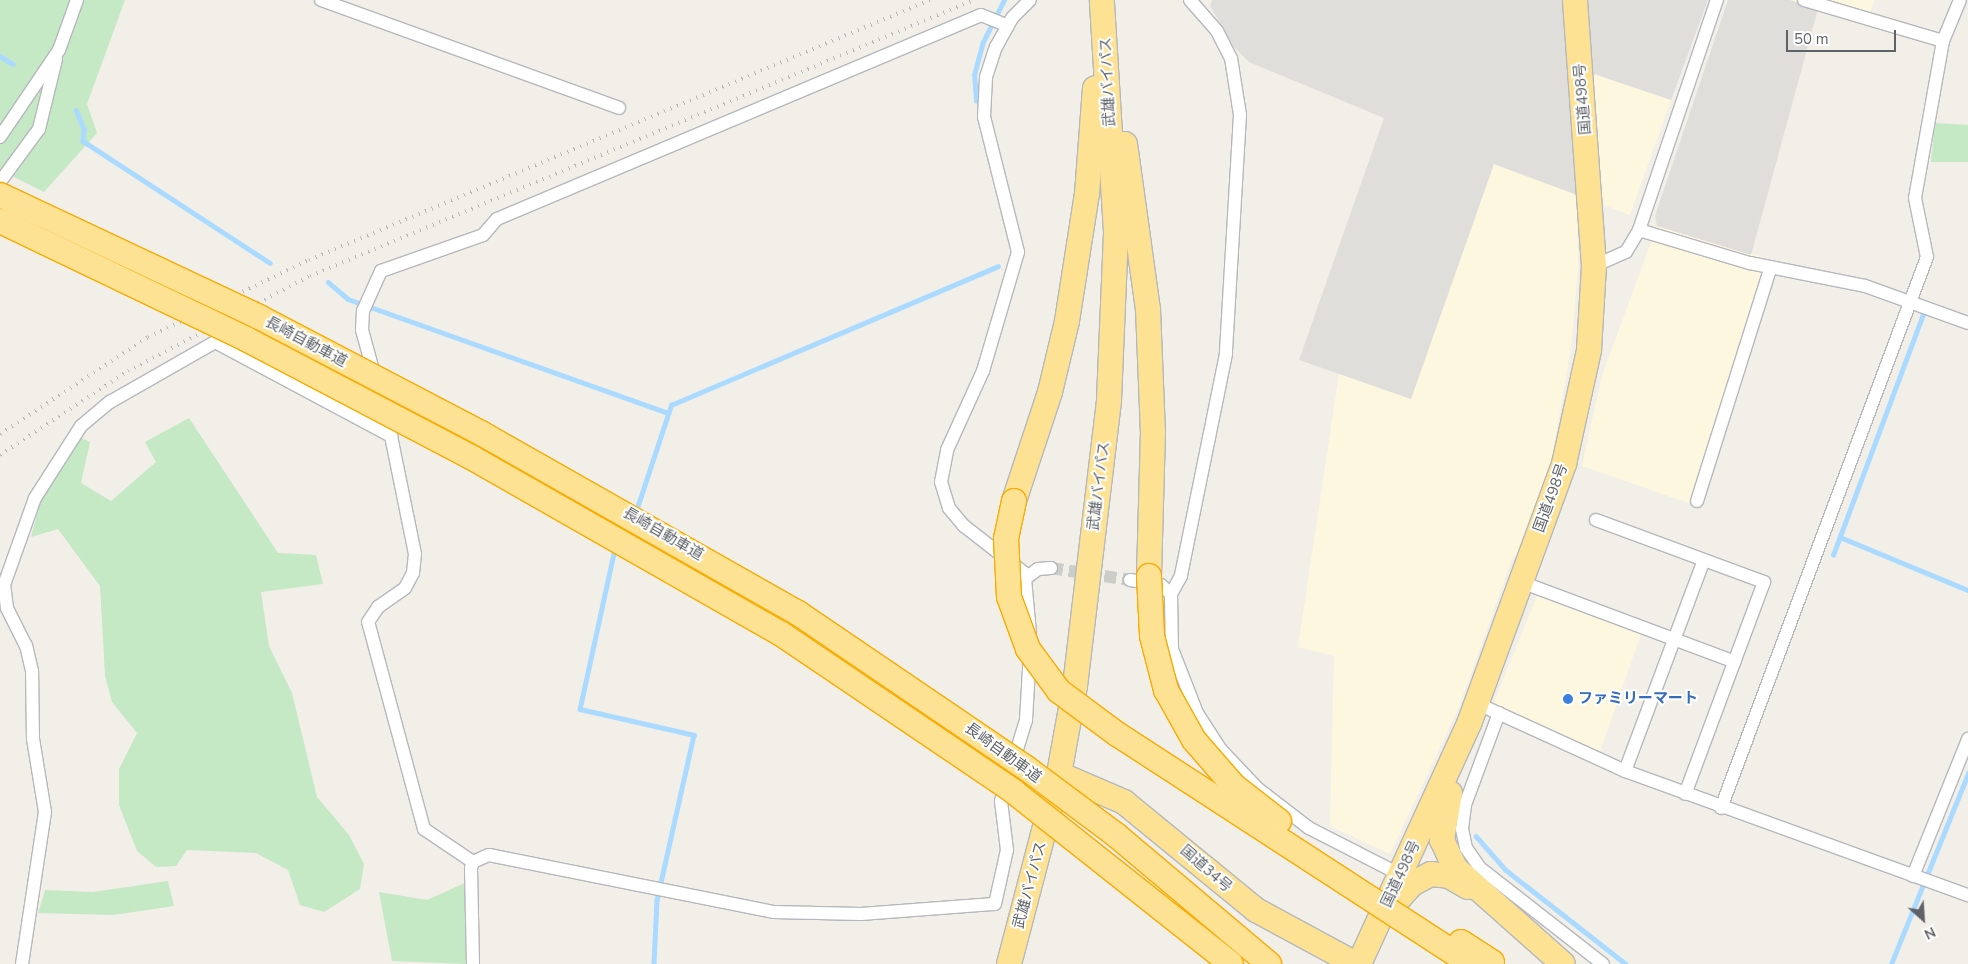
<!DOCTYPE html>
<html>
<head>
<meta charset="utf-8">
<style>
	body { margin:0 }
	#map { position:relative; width:1968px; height:964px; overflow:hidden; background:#f1efe8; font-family:"Nunito Sans","Noto Sans JP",sans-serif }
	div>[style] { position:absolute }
	.commercial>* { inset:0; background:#fef7e0 }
	.industrial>* { inset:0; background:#e0deda }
	.green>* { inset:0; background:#c5e8c5 }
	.stream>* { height:4.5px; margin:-2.25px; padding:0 2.25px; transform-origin:2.25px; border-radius:2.25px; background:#aadaff }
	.street-tunnel>* { height:12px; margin-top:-6px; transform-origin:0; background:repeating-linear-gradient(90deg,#ccccc8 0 12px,transparent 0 18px) }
	.roads { filter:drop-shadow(1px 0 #b5b8bc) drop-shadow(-1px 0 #b5b8bc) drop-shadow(0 1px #b5b8bc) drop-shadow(0 -1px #b5b8bc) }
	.street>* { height:12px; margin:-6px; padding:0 6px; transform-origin:6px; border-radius:6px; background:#fff }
	.highway>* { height:24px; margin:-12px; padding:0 12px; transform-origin:12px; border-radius:12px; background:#fde293 }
	.rail>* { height:4px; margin-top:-2px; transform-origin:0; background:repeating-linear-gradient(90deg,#b6b7b8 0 1px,transparent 0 7px) }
	.bridges { filter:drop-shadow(1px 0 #f9ab00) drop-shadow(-1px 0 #f9ab00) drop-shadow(0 1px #f9ab00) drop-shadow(0 -1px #f9ab00) }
	.highway-bridge>* { height:24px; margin:-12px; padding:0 12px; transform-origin:12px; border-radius:12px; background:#fde293 }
	.dots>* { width:14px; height:14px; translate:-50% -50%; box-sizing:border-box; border:2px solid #fff; border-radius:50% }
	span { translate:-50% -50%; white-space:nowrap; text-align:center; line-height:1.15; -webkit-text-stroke:4px #fff; paint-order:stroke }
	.street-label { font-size:15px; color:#5f6368 }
	.shop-label { font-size:15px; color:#366cbe; font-weight:700 }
	.left { translate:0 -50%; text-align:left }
	.north { position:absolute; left:1898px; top:894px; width:50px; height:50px; -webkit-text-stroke:4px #fff; paint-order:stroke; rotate:154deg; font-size:14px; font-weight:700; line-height:20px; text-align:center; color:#5f6368 }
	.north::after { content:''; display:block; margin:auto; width:18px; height:22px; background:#5f6368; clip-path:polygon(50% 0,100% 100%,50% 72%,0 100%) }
	.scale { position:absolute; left:1786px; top:30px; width:110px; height:22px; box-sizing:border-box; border:2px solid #5f6368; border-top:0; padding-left:6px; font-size:15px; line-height:18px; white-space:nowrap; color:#5f6368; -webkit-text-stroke:4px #fff; paint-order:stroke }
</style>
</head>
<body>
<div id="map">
	<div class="commercial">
		<div style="clip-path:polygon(1790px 0,1875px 0,1865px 25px)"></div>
		<div style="clip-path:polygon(1591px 73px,1671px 100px,1630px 215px,1601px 204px)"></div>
		<div style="clip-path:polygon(1494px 164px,1577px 195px,1578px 269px,1571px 347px,1551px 464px,1521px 550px,1512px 559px,1459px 707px,1390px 854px,1330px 826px,1334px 656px,1298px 647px,1339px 374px,1411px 399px)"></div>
		<div style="clip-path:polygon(1657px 226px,1777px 261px,1700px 507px,1582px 466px,1602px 376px)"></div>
		<div style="clip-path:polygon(1537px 596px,1641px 634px,1596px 763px,1489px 715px)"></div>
	</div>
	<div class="industrial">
		<div style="clip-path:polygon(1212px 0,1562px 0,1577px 195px,1494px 164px,1411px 399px,1299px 360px,1384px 118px,1249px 62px,1234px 47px,1210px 6px)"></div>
		<div style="clip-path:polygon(1585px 0,1708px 0,1671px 100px,1591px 73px)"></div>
		<div style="clip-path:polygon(1728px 0,1790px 0,1818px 9px,1751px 255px,1657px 226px,1655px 216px)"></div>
	</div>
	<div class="green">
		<div style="clip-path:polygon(0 0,125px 0,87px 104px,97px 133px,44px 192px,0 170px)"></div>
		<div style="clip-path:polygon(1935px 123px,1968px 125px,1968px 162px,1931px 162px)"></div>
		<div style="clip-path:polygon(189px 418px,278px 553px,316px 555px,323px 584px,261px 592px,269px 646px,292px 693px,317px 797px,349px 835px,364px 864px,360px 889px,324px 912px,300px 905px,288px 870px,256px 853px,187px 850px,176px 866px,156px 867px,137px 851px,119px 805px,119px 769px,137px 733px,112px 702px,105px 676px,100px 586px,58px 529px,31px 537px,42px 495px,79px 437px,90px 442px,81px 483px,111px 501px,156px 462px,145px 442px)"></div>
		<div style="clip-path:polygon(168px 881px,174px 906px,113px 915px,38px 913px,45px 890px,93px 892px)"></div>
		<div style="clip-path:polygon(465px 883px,466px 964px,392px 961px,379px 892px,427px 900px)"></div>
	</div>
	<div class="stream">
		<div style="left:0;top:56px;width:15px;rotate:32deg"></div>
		<div style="left:976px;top:101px;width:26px;rotate:-94deg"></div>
		<div style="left:974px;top:75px;width:34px;rotate:-75deg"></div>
		<div style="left:983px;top:42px;width:47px;rotate:-63.4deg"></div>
		<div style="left:76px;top:110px;width:21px;rotate:67deg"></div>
		<div style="left:84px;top:129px;width:12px;rotate:95deg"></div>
		<div style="left:83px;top:141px;width:223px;rotate:33.1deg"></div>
		<div style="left:328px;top:282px;width:26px;rotate:40deg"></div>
		<div style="left:348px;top:299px;width:337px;rotate:19.6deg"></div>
		<div style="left:635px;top:514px;width:115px;rotate:-71.7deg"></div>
		<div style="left:671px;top:405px;width:355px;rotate:-23deg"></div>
		<div style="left:1840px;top:537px;width:139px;rotate:22.5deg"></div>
		<div style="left:615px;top:549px;width:164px;rotate:102.3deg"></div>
		<div style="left:580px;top:709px;width:117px;rotate:12.8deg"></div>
		<div style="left:694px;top:735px;width:169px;rotate:102.6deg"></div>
		<div style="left:657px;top:900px;width:64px;rotate:92.7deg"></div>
		<div style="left:1833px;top:555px;width:257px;rotate:-69.5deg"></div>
		<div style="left:1476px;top:836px;width:45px;rotate:48.6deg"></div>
		<div style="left:1506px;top:870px;width:152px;rotate:38.1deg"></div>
		<div style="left:1891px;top:964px;width:206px;rotate:-68deg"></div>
	</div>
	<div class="street-tunnel">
		<div style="left:1051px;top:568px;width:80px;rotate:8.6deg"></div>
	</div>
	<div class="roads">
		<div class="street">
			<div style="left:321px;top:0;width:317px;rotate:19.9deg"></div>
			<div style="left:1190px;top:0;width:41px;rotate:48.9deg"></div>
			<div style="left:1217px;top:31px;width:30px;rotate:63deg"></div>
			<div style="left:1231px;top:58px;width:58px;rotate:81deg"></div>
			<div style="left:1240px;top:115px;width:239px;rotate:93.4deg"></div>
			<div style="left:1226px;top:354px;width:227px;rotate:101.5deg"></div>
			<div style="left:1181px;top:576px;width:21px;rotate:119deg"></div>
			<div style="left:1171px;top:594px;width:55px;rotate:89deg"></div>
			<div style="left:1172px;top:649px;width:69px;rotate:68.7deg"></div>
			<div style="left:1197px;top:713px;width:44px;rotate:57deg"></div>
			<div style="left:1221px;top:750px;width:52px;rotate:46.5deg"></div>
			<div style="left:1257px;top:788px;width:66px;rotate:37.6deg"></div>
			<div style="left:1309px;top:828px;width:103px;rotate:27.1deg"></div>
			<div style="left:1804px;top:0;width:145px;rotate:16.4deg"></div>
			<div style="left:0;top:137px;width:105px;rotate:-55.9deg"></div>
			<div style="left:59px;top:50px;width:53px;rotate:-70.2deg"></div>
			<div style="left:0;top:182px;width:66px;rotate:-53.7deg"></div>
			<div style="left:39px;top:129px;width:72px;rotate:-76.3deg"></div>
			<div style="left:1639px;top:230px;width:116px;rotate:16.6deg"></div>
			<div style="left:1750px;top:263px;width:117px;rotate:11.3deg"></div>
			<div style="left:1865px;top:286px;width:109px;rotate:19.8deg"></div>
			<div style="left:1594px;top:266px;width:35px;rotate:-24deg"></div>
			<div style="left:1626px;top:252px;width:26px;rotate:-59deg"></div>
			<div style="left:1639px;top:230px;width:243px;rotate:-71.3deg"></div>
			<div style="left:1697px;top:501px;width:245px;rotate:-72.5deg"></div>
			<div style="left:1596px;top:520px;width:179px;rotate:20.3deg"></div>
			<div style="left:1764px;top:582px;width:226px;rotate:110.4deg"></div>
			<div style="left:1027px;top:575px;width:80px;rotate:-142.1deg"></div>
			<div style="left:964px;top:526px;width:23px;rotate:-130deg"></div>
			<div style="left:949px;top:508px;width:27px;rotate:-107deg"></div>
			<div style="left:941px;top:482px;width:33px;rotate:-79deg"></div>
			<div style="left:947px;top:450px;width:87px;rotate:-65.5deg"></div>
			<div style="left:983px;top:371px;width:124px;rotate:-73.6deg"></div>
			<div style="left:1018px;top:252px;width:139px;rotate:-104.1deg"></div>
			<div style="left:984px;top:117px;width:40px;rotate:-87.1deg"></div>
			<div style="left:986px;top:77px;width:32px;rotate:-72deg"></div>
			<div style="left:996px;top:47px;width:33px;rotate:-61deg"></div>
			<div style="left:1012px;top:18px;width:25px;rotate:-45deg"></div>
			<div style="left:1130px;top:580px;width:31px;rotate:9deg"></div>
			<div style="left:1161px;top:585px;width:13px;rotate:42deg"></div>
			<div style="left:1521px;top:582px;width:228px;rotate:20.5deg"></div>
			<div style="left:1030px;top:633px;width:54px;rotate:-95.3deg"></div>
			<div style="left:1025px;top:579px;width:16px;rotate:-38deg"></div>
			<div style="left:1038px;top:569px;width:13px;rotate:-4deg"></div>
			<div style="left:1476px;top:703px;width:164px;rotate:24.5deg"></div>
			<div style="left:1625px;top:771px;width:365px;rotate:19.9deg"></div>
			<div style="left:1499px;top:713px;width:98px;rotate:110.3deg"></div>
			<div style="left:1465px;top:805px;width:24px;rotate:97deg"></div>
			<div style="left:1462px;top:829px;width:19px;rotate:78deg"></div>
			<div style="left:1466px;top:848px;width:24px;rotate:55deg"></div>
			<div style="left:1480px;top:868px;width:156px;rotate:38deg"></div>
			<div style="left:1625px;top:771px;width:225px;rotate:-69.5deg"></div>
			<div style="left:1721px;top:808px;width:588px;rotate:-69.5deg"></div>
			<div style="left:1927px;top:257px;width:60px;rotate:-101.5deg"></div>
			<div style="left:1915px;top:198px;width:159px;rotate:-79.9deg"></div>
			<div style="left:1943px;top:41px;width:44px;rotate:-67.5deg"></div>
			<div style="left:473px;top:862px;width:59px;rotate:-146deg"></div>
			<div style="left:424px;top:829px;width:214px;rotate:-105.1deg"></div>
			<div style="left:368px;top:622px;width:18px;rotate:-56deg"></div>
			<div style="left:378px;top:607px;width:33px;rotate:-35deg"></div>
			<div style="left:405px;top:588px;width:17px;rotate:-62deg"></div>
			<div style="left:413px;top:573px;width:19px;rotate:-84deg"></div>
			<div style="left:415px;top:554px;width:120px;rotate:-101.5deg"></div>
			<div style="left:391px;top:436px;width:110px;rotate:-105.3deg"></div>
			<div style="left:362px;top:330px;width:19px;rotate:-87deg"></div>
			<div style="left:363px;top:311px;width:44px;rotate:-65.8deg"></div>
			<div style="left:381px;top:271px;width:108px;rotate:-19.4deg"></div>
			<div style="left:483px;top:235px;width:21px;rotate:-49deg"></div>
			<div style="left:497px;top:219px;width:525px;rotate:-22.85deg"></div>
			<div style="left:981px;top:15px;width:29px;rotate:22deg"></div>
			<div style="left:1913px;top:876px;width:148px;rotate:-68.1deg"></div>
			<div style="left:22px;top:964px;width:154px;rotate:-81.4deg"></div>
			<div style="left:45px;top:812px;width:74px;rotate:-99.3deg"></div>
			<div style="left:33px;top:739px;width:68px;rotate:-90.8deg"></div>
			<div style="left:32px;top:671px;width:26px;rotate:-103deg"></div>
			<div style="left:26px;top:646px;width:42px;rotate:-116.6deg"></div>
			<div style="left:7px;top:608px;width:23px;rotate:-97deg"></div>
			<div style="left:4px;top:585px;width:92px;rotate:-70.4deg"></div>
			<div style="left:35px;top:498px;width:85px;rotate:-57.4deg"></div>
			<div style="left:81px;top:426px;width:38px;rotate:-40deg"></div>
			<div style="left:110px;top:402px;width:121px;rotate:-29.7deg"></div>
			<div style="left:215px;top:342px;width:200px;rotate:28.1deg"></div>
			<div style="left:473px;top:964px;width:96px;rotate:-91.2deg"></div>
			<div style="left:471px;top:868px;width:6px;rotate:-72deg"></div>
			<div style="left:473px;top:862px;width:17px;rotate:-24deg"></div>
			<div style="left:489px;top:855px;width:291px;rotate:11.3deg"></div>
			<div style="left:774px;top:912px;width:87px;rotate:1.3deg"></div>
			<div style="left:861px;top:914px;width:134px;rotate:-4.3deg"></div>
			<div style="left:995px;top:904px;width:55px;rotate:-77.5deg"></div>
			<div style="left:1007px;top:850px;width:49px;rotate:-97deg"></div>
			<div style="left:1001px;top:801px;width:85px;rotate:-72.8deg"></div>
			<div style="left:1026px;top:720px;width:67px;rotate:-86.6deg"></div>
		</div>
		<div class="highway">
			<div style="left:1125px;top:144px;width:167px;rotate:82.1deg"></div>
			<div style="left:1148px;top:309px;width:123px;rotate:87.7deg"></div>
			<div style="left:1153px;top:432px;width:144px;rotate:91.6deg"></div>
			<div style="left:1014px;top:501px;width:115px;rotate:-71.7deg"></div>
			<div style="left:1050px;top:392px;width:73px;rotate:-76.5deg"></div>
			<div style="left:1067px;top:321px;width:129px;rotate:-81.1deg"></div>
			<div style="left:1087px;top:194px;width:106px;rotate:-85.7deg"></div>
			<div style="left:1059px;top:774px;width:71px;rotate:23.3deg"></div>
			<div style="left:1124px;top:802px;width:171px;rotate:39.3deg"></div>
			<div style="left:1256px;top:910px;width:114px;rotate:28.4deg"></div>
			<div style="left:1450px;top:793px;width:48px;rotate:99.7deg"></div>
			<div style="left:1442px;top:840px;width:31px;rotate:65deg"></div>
			<div style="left:1455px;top:868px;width:144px;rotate:41.6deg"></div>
			<div style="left:1394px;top:904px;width:27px;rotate:-48deg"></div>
			<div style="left:1412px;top:884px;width:21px;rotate:-28deg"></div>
			<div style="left:1431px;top:874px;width:18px;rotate:6deg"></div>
			<div style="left:1449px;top:876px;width:22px;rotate:30deg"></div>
			<div style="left:1009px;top:964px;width:196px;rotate:-75.3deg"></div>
			<div style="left:1059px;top:774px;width:89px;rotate:-79.7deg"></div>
			<div style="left:1075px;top:686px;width:288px;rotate:-83.2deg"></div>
			<div style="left:1109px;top:400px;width:168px;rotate:-87.6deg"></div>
			<div style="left:1116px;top:232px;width:232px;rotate:-93.5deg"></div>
			<div style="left:1359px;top:964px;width:267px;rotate:-65.4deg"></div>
			<div style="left:1470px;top:721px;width:274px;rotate:-69.9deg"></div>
			<div style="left:1564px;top:464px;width:117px;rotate:-77.6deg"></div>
			<div style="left:1589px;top:350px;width:84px;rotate:-86.6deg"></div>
			<div style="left:1594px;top:266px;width:267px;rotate:-94.1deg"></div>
		</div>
	</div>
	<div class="rail">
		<div style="left:0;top:434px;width:177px;rotate:-33.2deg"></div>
		<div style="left:148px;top:337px;width:178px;rotate:-25.6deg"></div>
		<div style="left:309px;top:260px;width:673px;rotate:-22.72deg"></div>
		<div style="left:0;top:455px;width:153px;rotate:-33.3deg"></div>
		<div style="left:128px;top:371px;width:205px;rotate:-27.6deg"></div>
		<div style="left:310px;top:276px;width:719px;rotate:-22.57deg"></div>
	</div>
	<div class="bridges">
		<div class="highway-bridge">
			<div style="left:0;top:195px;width:286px;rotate:25.2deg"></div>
			<div style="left:259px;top:317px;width:250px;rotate:27.6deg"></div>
			<div style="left:481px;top:433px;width:365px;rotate:29.6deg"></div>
			<div style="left:798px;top:613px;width:274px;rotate:34.2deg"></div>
			<div style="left:1025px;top:767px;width:114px;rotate:36.8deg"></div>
			<div style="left:1116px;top:835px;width:200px;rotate:40.1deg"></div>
			<div style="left:0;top:221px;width:273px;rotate:25.6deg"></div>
			<div style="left:246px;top:339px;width:254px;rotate:27.7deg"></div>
			<div style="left:471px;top:457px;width:356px;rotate:29.7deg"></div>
			<div style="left:780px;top:633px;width:282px;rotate:34.1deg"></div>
			<div style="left:1013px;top:791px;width:278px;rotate:38.4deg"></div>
			<div style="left:1014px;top:501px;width:38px;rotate:102deg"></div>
			<div style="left:1006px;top:538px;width:59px;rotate:87.1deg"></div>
			<div style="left:1009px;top:597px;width:55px;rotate:69.9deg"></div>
			<div style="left:1028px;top:649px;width:52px;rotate:53.6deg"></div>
			<div style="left:1059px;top:691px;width:72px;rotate:36.6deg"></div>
			<div style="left:1117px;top:734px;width:422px;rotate:33deg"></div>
			<div style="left:1149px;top:576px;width:60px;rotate:87.1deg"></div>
			<div style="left:1152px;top:636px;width:56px;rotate:75.5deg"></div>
			<div style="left:1166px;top:690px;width:57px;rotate:60.8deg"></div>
			<div style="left:1194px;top:740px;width:61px;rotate:49deg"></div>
			<div style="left:1234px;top:786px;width:57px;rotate:37.9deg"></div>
			<div style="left:1461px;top:942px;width:37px;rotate:33deg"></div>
		</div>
	</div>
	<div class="dots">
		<div style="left:1568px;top:699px;background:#3f7fe0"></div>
	</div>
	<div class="street-label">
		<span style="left:1108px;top:82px;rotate:-93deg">武雄バイパス</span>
		<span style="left:1583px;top:99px;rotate:-95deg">国道498号</span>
		<span style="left:306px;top:342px;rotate:28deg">長崎自動車道</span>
		<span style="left:1099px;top:486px;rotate:-83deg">武雄バイパス</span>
		<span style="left:1551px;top:498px;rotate:-70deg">国道498号</span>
		<span style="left:663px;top:534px;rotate:30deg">長崎自動車道</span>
		<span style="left:1003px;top:753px;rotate:36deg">長崎自動車道</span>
		<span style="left:1206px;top:869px;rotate:41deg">国道34号</span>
		<span style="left:1401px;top:874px;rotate:-65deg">国道498号</span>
		<span style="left:1030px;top:885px;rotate:-75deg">武雄バイパス</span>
	</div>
	<div class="shop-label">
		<span class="left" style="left:1578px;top:699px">ファミリーマート</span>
	</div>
	<div class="north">N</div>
	<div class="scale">50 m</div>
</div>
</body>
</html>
